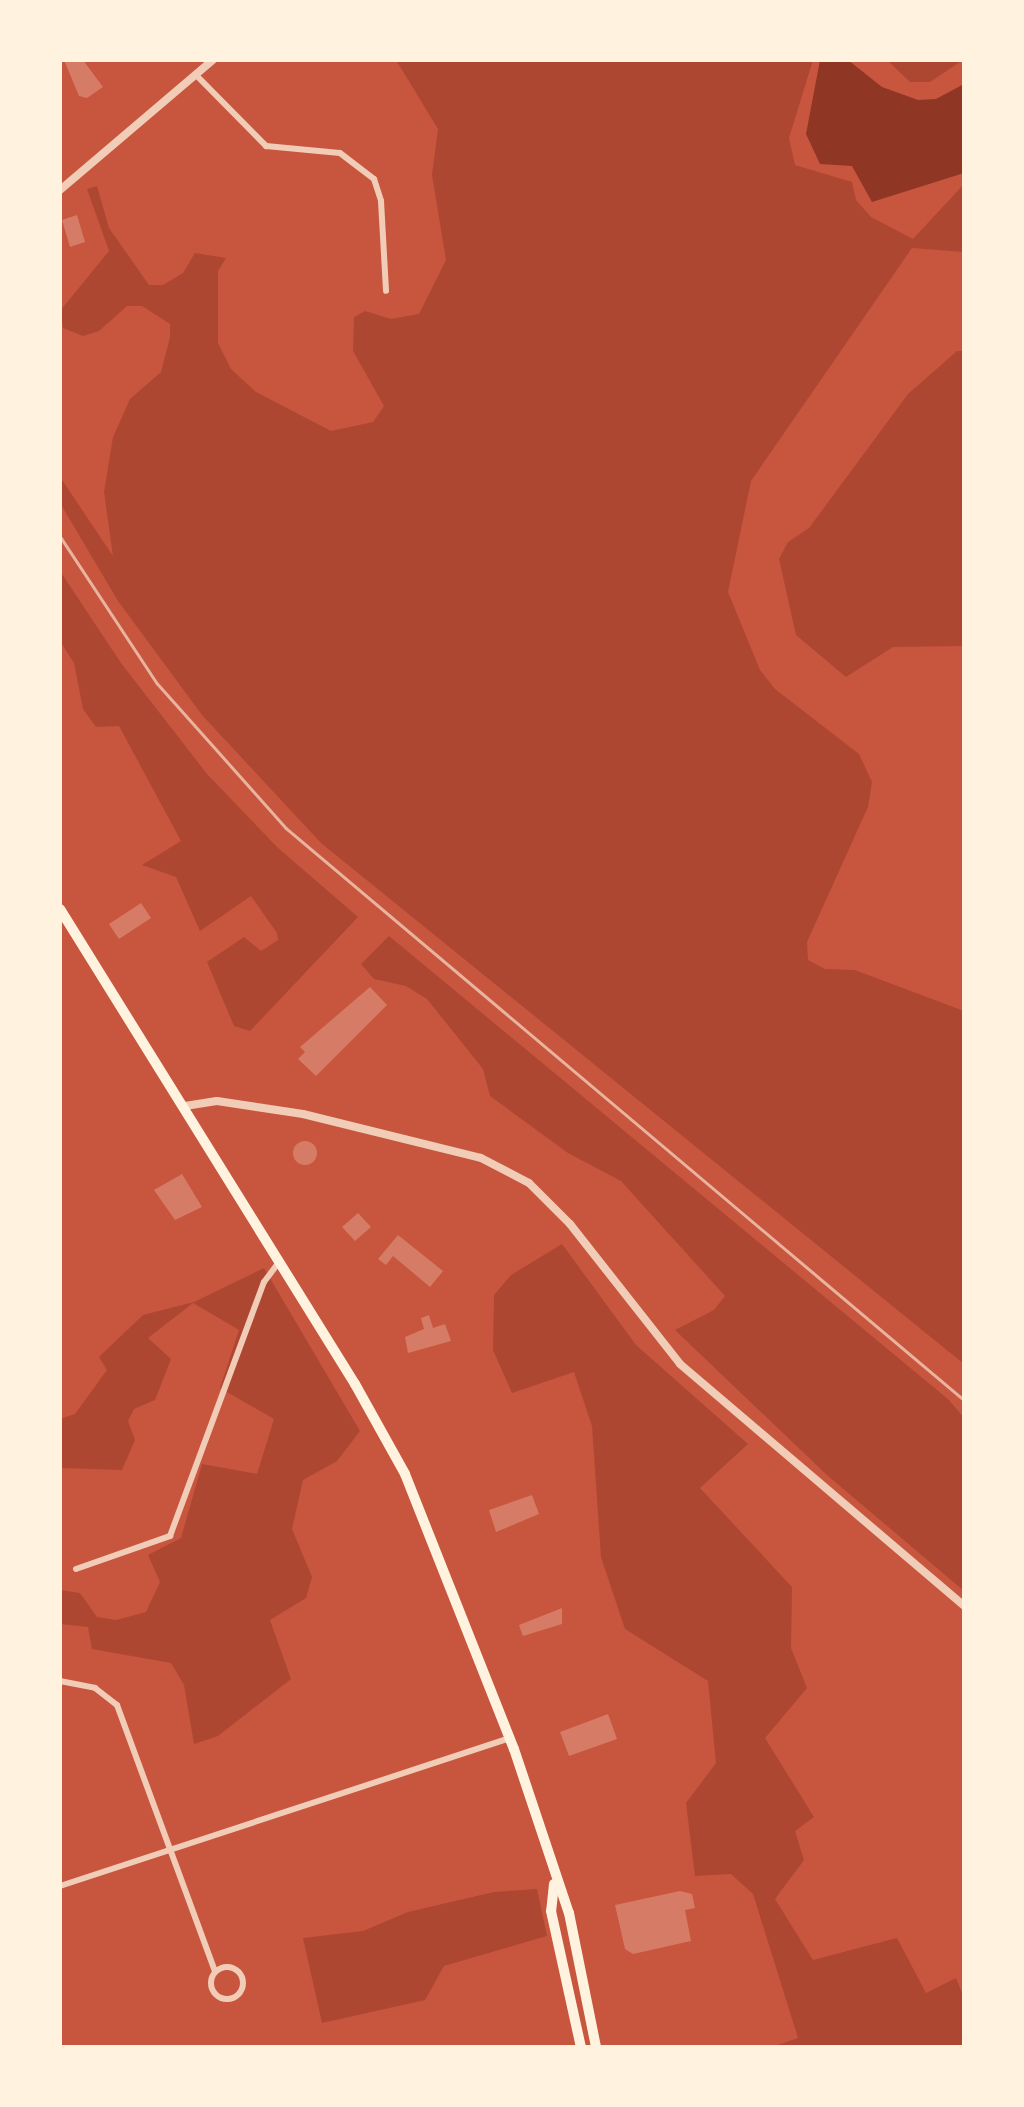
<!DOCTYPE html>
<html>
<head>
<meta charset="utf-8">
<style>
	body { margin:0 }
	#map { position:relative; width:1024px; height:2107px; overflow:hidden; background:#c8553d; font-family:Helvetica,sans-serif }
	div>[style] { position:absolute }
	.green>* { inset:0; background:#ae4732 }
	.water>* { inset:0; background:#8f3625 }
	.building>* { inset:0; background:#d67c66 }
	.round { border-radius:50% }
	.minor>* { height:6px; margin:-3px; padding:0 3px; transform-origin:3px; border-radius:3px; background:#f1ccb7 }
	.minor>.ring { margin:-3px; padding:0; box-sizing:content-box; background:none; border:6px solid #f1ccb7; border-radius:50% }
	.tertiary>* { height:8px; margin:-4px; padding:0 4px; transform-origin:4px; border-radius:4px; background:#f1ccb7 }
	.primary>* { height:10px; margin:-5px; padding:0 5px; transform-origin:5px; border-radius:5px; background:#fff3e0 }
	.rail>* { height:2.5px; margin:-1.25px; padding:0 1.25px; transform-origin:1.25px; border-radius:1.25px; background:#e9b49f }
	span { translate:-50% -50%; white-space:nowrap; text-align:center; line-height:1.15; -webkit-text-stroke:9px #fff3e0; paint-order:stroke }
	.frame { position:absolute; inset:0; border:62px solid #fff3e0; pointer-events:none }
</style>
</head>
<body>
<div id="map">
	<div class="green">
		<div style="clip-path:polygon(396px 60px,813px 60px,789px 138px,795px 165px,852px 182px,856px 200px,871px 217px,913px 239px,964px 184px,964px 252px,912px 248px,751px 481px,728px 592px,760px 670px,775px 689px,859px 754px,872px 782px,868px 807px,807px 942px,808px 960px,825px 969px,855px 970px,964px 1011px,964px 1364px,321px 843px,202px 715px,118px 601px,60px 503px,60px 477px,113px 556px,104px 492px,113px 437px,130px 399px,161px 372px,170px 337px,170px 324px,142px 306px,127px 306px,99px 331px,83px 336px,63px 328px,60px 311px,109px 251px,87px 189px,97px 186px,109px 228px,149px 285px,163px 285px,183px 273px,195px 253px,226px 258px,218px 271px,218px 343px,231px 369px,256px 392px,331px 431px,373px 422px,384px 406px,353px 351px,354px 317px,365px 311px,391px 319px,419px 314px,446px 260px,432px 175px,438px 129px)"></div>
		<div style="clip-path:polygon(887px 60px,963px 60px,930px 82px,910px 82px)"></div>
		<div style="clip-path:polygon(957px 351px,964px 351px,964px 646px,893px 647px,846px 677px,796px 635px,779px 559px,788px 542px,809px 528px,908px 394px)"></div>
		<div style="clip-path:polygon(60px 571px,121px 663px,207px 774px,277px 847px,358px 917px,250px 1031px,234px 1026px,207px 962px,244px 937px,261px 951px,278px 940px,277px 933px,251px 896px,200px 931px,176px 877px,142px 865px,181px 841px,119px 726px,96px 727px,83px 709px,74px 663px,60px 641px)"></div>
		<div style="clip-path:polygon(389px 936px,949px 1400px,964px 1418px,964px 1591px,828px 1476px,675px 1330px,714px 1310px,725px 1296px,621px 1181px,568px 1153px,490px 1096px,483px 1069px,427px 999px,406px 986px,374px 979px,361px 964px)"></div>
		<div style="clip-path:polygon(562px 1244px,636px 1345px,748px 1444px,700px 1488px,792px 1587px,791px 1648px,807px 1688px,765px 1738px,814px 1817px,795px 1831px,804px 1860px,775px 1899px,813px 1960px,897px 1938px,926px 1993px,956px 1978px,964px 1998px,964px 2047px,772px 2047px,798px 2038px,753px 1894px,731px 1874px,695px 1876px,686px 1803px,716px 1763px,708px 1681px,625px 1629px,601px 1557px,592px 1426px,574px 1372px,512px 1393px,493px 1350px,494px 1295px,511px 1275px)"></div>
		<div style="clip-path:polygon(264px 1268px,360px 1431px,337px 1461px,303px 1480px,292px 1529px,312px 1577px,306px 1598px,270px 1620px,291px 1679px,218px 1736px,194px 1744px,184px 1685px,171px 1663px,92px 1649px,88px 1627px,60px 1624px,60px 1590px,80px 1593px,97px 1617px,116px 1620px,146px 1612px,160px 1582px,148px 1555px,181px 1538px,202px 1464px,257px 1474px,274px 1419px,220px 1388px,239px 1330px,193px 1303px,148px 1338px,171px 1359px,155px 1400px,134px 1409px,128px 1421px,135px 1440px,122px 1470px,60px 1468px,60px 1419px,75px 1414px,107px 1370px,99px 1357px,143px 1315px,194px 1302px)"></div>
		<div style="clip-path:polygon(537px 1889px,547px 1936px,444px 1966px,425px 2000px,322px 2023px,303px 1938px,363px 1931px,408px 1912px,494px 1892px)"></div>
	</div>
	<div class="water">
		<div style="clip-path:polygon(820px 60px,848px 60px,882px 87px,918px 100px,936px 99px,964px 84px,964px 173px,872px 202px,852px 166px,820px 164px,806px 134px)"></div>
	</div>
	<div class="building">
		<div style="clip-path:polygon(64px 60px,83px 60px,103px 87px,87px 98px,79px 96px)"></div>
		<div style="clip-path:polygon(77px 215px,85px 242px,70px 247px,62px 220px)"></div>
		<div style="clip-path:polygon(141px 903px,151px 918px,119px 939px,109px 924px)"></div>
		<div style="clip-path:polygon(370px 987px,387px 1005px,316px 1076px,298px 1059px,305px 1052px,300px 1047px)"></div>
		<div class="round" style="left:293px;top:1141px;width:24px;height:24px"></div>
		<div style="clip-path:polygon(182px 1174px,202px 1207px,175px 1220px,154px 1190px)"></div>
		<div style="clip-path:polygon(358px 1213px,371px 1227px,355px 1241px,342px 1227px)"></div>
		<div style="clip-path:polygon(398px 1235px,443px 1271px,430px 1287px,393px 1256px,386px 1265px,378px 1259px)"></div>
		<div style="clip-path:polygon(429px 1315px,433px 1328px,445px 1324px,451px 1341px,408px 1353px,405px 1337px,424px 1329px,421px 1318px)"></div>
		<div style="clip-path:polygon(532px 1495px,539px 1514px,496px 1532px,489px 1510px)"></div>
		<div style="clip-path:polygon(562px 1608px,562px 1624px,523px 1636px,519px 1625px)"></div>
		<div style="clip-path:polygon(608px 1714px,617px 1739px,569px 1756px,560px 1732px)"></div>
		<div style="clip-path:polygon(680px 1891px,692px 1894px,695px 1908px,685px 1910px,691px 1941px,633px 1954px,625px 1949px,615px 1905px)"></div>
	</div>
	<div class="minor">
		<div style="left:196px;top:75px;width:100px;rotate:45.4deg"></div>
		<div style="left:266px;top:146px;width:74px;rotate:5.4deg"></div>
		<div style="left:340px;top:153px;width:43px;rotate:37.4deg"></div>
		<div style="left:374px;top:179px;width:23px;rotate:72deg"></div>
		<div style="left:381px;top:201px;width:90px;rotate:86.8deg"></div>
		<div style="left:76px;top:1569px;width:100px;rotate:-19.3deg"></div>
		<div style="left:170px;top:1536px;width:271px;rotate:-69.7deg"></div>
		<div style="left:264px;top:1282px;width:25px;rotate:-53deg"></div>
		<div style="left:60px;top:1681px;width:36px;rotate:11deg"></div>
		<div style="left:95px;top:1688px;width:28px;rotate:38deg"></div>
		<div style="left:117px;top:1705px;width:284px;rotate:69.8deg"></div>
		<div style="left:60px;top:1886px;width:474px;rotate:-18.2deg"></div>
		<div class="ring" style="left:211px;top:1967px;width:26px;height:26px"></div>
	</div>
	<div class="tertiary">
		<div style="left:60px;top:190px;width:201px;rotate:-40.4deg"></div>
		<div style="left:185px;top:1106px;width:32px;rotate:-9deg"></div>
		<div style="left:217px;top:1101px;width:87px;rotate:8.6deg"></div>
		<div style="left:303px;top:1114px;width:183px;rotate:13.9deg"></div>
		<div style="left:481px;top:1158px;width:54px;rotate:27.5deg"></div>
		<div style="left:529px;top:1183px;width:58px;rotate:45deg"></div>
		<div style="left:570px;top:1224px;width:178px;rotate:51.8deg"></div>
		<div style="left:680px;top:1364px;width:373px;rotate:40.4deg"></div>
	</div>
	<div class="primary">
		<div style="left:60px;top:909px;width:559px;rotate:58.16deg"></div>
		<div style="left:355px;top:1384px;width:103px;rotate:60.9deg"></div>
		<div style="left:405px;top:1474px;width:296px;rotate:68.4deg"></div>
		<div style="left:514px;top:1749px;width:173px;rotate:71.5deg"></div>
		<div style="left:569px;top:1913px;width:137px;rotate:78.6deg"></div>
		<div style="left:554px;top:1884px;width:27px;rotate:96deg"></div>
		<div style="left:551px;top:1911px;width:139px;rotate:77.6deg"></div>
	</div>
	<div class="rail">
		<div style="left:60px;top:536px;width:176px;rotate:56.6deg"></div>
		<div style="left:157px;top:683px;width:194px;rotate:48.3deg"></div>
		<div style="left:286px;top:828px;width:887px;rotate:40.15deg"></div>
	</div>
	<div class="frame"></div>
</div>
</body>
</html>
